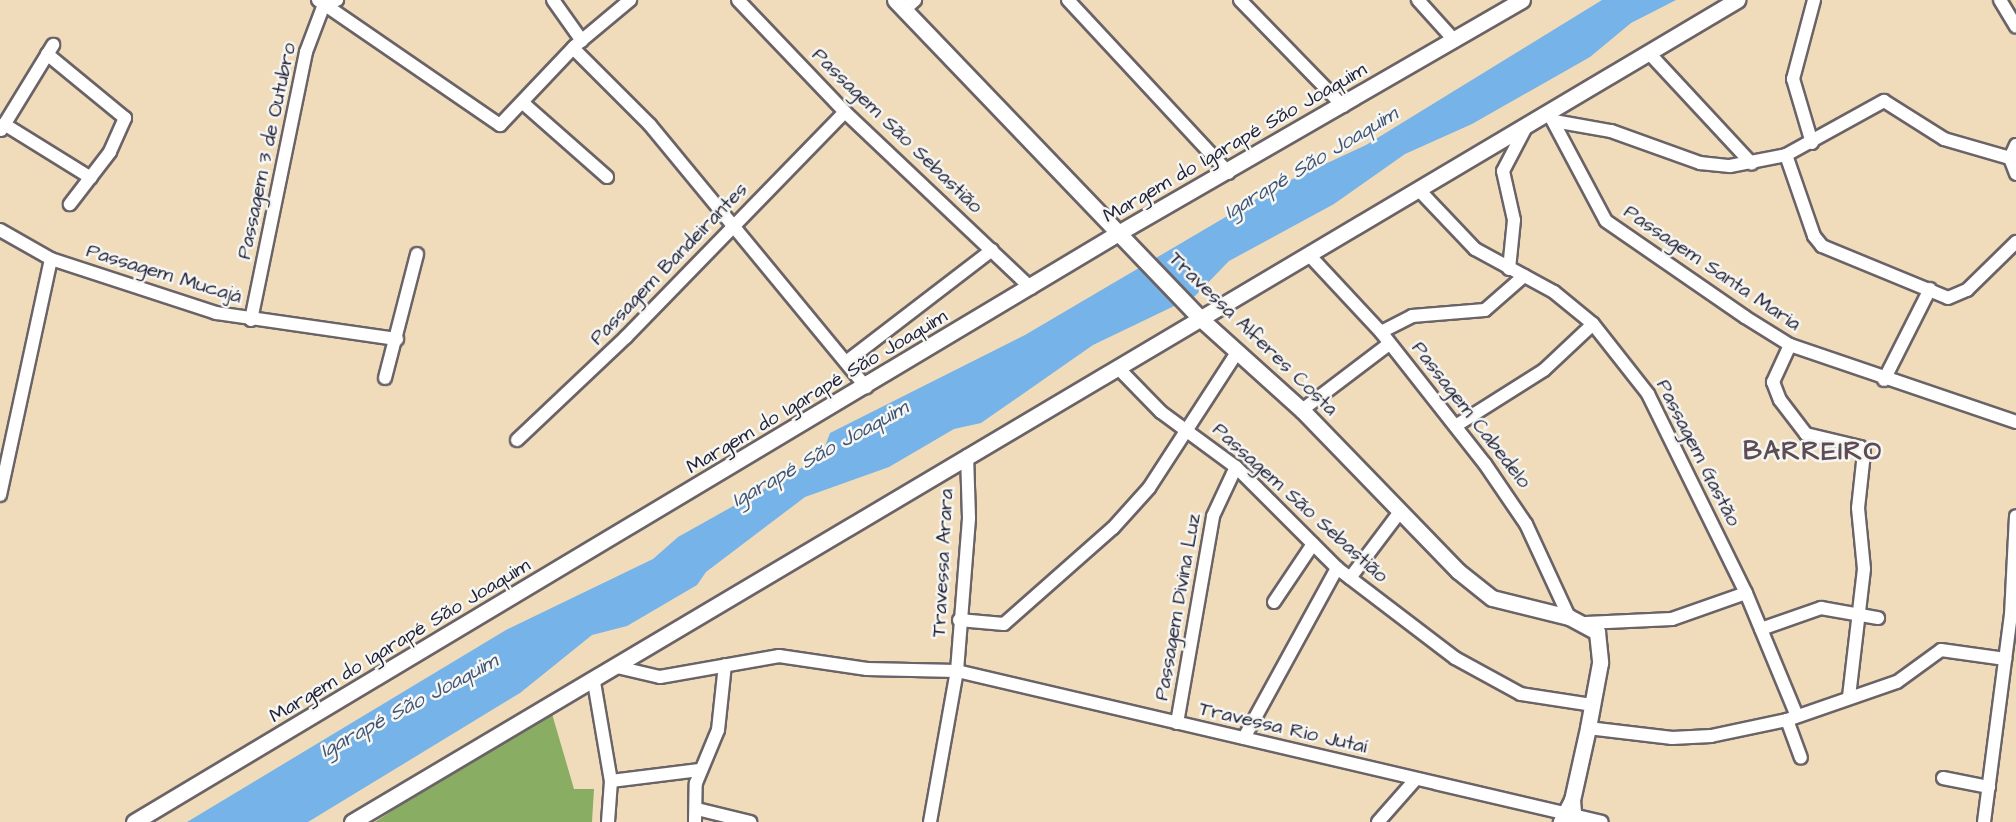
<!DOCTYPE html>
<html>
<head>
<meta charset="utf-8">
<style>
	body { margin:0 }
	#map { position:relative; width:2016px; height:822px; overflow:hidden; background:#f0dcba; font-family:"Architects Daughter",sans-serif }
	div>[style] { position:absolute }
	.forest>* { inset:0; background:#89ad62 }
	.water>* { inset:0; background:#75b3e8 }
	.roads { filter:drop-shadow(2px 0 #6a6367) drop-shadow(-2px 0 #6a6367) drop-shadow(0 2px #6a6367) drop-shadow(0 -2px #6a6367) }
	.minor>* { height:12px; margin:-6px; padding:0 6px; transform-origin:6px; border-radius:6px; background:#fff }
	.tertiary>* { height:15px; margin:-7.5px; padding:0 7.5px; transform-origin:7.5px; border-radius:7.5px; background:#fff }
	span { translate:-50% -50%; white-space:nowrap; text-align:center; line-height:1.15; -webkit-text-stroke:5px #f6f6f2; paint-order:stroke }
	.street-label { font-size:20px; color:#22223b }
	.water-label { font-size:21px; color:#3f5578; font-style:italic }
	.district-label { font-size:26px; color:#5d4c55; font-weight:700; letter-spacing:1.5px }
</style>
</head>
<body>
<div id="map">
	<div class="forest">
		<div style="clip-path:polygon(550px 707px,574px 789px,594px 789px,592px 822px,375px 822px)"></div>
	</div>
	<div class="water">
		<div style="clip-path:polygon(1602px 0,1676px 0,1631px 23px,1590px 57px,1472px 124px,1405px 154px,1334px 204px,1229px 261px,1195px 296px,1093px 345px,981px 423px,954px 429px,889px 467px,805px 497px,706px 572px,697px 585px,627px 626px,592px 635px,520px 693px,308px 822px,187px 822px,506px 630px,653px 559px,678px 537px,821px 457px,830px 433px,1025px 335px,1280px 185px,1366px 145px)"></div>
	</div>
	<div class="roads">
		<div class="minor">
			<div style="left:318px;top:0;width:221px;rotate:34.5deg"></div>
			<div style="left:500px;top:125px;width:109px;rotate:-46.5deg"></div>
			<div style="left:575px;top:46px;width:72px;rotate:-39.9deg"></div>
			<div style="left:553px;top:0;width:50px;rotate:54.7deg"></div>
			<div style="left:738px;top:0;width:155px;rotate:46.3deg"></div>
			<div style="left:845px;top:112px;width:256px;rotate:43.4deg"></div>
			<div style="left:1068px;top:0;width:236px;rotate:47.1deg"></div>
			<div style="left:1240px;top:0;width:148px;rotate:45.8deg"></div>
			<div style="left:1418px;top:0;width:54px;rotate:48deg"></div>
			<div style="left:2000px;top:0;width:31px;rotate:59deg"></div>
			<div style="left:904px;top:10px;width:15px;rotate:-42deg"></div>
			<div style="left:573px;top:48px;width:109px;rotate:45deg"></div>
			<div style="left:650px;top:125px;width:340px;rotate:50.5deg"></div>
			<div style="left:1649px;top:53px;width:151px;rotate:47.1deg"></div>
			<div style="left:47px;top:54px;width:101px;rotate:39.4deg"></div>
			<div style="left:125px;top:118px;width:37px;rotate:114deg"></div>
			<div style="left:110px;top:152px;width:66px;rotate:127.6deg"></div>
			<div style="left:523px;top:103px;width:112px;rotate:41.4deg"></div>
			<div style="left:1548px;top:112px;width:123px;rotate:62deg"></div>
			<div style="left:1606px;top:221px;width:169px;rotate:34.6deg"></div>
			<div style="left:1745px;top:317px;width:53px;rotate:31.9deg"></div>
			<div style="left:1790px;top:345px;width:239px;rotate:18.8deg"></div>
			<div style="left:1554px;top:121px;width:58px;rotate:10deg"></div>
			<div style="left:1611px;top:131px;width:95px;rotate:19.8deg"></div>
			<div style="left:1700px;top:163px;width:30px;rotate:6deg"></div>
			<div style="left:1730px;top:166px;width:57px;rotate:-11.1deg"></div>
			<div style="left:1786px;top:155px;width:112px;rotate:-28.9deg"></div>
			<div style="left:1884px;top:101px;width:71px;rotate:32.3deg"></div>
			<div style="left:1944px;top:139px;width:69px;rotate:16.1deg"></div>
			<div style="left:4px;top:124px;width:102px;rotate:31.8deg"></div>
			<div style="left:1px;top:130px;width:100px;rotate:-58.5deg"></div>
			<div style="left:1812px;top:143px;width:67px;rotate:-106.5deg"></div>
			<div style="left:1793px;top:79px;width:82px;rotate:-75.1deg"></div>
			<div style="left:2016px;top:145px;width:14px;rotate:115deg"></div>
			<div style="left:2010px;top:158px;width:17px;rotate:69deg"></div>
			<div style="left:1786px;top:155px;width:86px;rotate:70.9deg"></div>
			<div style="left:1814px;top:236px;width:13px;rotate:51deg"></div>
			<div style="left:1822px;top:246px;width:136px;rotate:22.4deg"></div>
			<div style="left:1948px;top:298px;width:21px;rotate:-23deg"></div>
			<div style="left:1967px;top:290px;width:69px;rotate:-44.4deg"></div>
			<div style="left:1418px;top:189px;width:83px;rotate:46.5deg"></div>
			<div style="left:1475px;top:249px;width:90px;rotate:28.6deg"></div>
			<div style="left:1554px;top:292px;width:50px;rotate:39.4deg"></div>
			<div style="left:1593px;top:324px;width:89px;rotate:51.8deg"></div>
			<div style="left:1648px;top:394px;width:222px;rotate:63.8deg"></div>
			<div style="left:1746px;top:593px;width:133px;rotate:67.5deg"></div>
			<div style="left:0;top:230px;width:59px;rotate:29.6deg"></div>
			<div style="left:51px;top:259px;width:174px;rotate:18.1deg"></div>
			<div style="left:216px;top:313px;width:183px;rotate:8.2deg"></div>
			<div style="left:1311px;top:257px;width:103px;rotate:47deg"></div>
			<div style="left:1381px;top:332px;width:168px;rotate:51.8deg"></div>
			<div style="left:1485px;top:464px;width:73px;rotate:55.7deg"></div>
			<div style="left:1526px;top:524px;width:102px;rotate:65.2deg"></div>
			<div style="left:1509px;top:269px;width:49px;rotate:-84.2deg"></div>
			<div style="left:1514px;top:220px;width:50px;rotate:-102.7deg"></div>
			<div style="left:1503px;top:171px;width:52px;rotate:-62.4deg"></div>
			<div style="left:251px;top:320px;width:274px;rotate:-78.4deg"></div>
			<div style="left:306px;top:52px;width:48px;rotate:-69.3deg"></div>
			<div style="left:323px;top:7px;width:16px;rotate:-27deg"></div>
			<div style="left:1381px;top:332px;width:35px;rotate:-27deg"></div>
			<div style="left:1412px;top:316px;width:73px;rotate:-4.7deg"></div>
			<div style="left:1485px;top:310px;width:52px;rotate:-41.1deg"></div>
			<div style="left:1790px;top:345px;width:41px;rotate:114.7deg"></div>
			<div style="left:1773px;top:382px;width:19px;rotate:69deg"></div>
			<div style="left:1780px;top:400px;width:43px;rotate:52.6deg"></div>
			<div style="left:1806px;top:434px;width:56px;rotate:13.5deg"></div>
			<div style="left:1860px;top:447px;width:7px;rotate:56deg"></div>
			<div style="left:1864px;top:453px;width:55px;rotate:96.2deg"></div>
			<div style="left:1858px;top:508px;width:61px;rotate:84.4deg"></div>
			<div style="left:1864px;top:569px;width:129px;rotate:96.7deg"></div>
			<div style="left:846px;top:362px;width:184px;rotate:-37.5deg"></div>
			<div style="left:1120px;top:370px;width:59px;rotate:45.7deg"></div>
			<div style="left:1161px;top:412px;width:93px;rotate:36.3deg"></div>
			<div style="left:1236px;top:467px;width:143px;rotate:45deg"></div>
			<div style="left:1337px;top:568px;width:148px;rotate:37.3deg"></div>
			<div style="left:1455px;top:658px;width:75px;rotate:28.6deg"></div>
			<div style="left:1521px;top:694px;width:72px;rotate:8.8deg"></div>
			<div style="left:385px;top:378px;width:128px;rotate:-75.5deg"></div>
			<div style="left:1884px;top:380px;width:102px;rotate:-63.2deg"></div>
			<div style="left:1302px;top:410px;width:109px;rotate:-37.2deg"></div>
			<div style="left:1457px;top:425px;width:103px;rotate:-32.3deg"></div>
			<div style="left:1544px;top:370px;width:67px;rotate:-43.2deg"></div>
			<div style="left:517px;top:440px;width:150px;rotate:-43.4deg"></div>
			<div style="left:626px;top:337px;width:314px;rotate:-45.8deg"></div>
			<div style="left:0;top:495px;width:241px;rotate:-77.8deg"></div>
			<div style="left:1350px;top:578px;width:81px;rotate:-53deg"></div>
			<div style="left:1274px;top:602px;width:70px;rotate:-56.1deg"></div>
			<div style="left:959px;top:620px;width:45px;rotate:5.1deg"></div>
			<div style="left:1004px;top:624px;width:145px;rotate:-41.4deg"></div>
			<div style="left:1113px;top:528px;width:54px;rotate:-48deg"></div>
			<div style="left:1149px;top:488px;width:163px;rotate:-57deg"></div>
			<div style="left:1586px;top:623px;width:86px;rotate:-2.7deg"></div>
			<div style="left:1672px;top:619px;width:78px;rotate:-19.4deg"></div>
			<div style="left:1761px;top:629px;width:64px;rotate:-19.3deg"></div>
			<div style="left:1821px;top:608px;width:58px;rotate:10deg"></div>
			<div style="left:617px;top:667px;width:44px;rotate:13.1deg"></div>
			<div style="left:660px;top:677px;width:121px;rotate:-10deg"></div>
			<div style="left:779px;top:656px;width:89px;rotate:8.4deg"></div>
			<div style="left:867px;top:669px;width:90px;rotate:1.3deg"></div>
			<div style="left:957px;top:671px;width:662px;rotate:13.18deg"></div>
			<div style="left:594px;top:682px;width:100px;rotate:80.3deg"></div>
			<div style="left:611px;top:781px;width:41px;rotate:94.2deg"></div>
			<div style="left:1787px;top:720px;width:40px;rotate:69.8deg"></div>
			<div style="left:1177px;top:723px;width:210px;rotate:-80.1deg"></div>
			<div style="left:1213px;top:516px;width:54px;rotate:-64.9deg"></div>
			<div style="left:1588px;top:728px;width:85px;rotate:6.8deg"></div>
			<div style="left:1672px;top:738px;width:39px;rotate:-3deg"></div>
			<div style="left:1711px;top:736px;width:78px;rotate:-11.9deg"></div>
			<div style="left:1787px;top:720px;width:116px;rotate:-19.1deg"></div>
			<div style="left:1897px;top:682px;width:54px;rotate:-36deg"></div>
			<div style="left:1941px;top:650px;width:65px;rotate:8deg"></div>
			<div style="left:1244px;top:738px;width:194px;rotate:-61.3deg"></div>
			<div style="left:1943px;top:778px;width:47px;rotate:11.1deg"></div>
			<div style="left:611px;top:781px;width:89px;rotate:-7.1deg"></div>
			<div style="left:697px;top:809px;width:55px;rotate:13.8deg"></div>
			<div style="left:695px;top:822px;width:39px;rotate:-89deg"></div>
			<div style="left:696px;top:783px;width:57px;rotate:-67.5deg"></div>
			<div style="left:718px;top:730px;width:65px;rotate:-83.9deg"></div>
			<div style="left:930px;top:822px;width:153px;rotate:-79.9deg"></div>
			<div style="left:957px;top:671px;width:153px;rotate:-85.5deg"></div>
			<div style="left:969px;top:518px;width:62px;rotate:-91.8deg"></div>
			<div style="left:1378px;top:822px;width:56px;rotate:-48.6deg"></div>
			<div style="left:1984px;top:822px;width:209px;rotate:-82.6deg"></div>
			<div style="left:2011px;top:615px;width:99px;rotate:-87.1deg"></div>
		</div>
		<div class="tertiary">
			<div style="left:895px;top:0;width:443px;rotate:46.2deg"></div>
			<div style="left:1202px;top:320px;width:135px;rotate:42deg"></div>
			<div style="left:1302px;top:410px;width:224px;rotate:45.9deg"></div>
			<div style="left:1458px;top:571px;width:43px;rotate:38.5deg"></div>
			<div style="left:1492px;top:598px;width:79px;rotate:13.9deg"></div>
			<div style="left:1569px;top:617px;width:32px;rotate:28deg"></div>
			<div style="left:1597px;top:632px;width:31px;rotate:84deg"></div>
			<div style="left:1600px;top:663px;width:66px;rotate:100.5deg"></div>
			<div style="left:1588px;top:728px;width:74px;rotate:102.5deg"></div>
			<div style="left:1572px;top:800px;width:25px;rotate:117deg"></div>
			<div style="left:1572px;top:800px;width:22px;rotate:85deg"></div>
			<div style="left:134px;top:822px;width:1149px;rotate:-30.9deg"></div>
			<div style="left:1120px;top:232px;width:464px;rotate:-30deg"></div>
			<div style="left:352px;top:822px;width:1611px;rotate:-30.69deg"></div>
		</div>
	</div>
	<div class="street-label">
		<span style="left:897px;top:131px;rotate:44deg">Passagem São Sebastião</span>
		<span style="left:1235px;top:143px;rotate:-30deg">Margem do Igarapé São Joaquim</span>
		<span style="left:267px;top:151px;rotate:-78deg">Passagem 3 de Outubro</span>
		<span style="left:669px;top:264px;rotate:-46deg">Passagem Bandeirantes</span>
		<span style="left:1712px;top:268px;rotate:34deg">Passagem Santa Maria</span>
		<span style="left:164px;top:274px;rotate:17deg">Passagem Mucajá</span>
		<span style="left:1253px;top:334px;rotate:44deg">Travessa Alferes Costa</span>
		<span style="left:817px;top:392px;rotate:-31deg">Margem do Igarapé São Joaquim</span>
		<span style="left:1471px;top:415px;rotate:52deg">Passagem Cabedelo</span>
		<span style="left:1698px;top:453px;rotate:63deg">Passagem Gastão</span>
		<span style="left:1300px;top:503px;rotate:42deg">Passagem São Sebastião</span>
		<span style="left:943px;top:563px;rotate:-87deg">Travessa Arara</span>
		<span style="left:1178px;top:607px;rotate:-80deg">Passagem Divina Luz</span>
		<span style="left:400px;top:641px;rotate:-31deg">Margem do Igarapé São Joaquim</span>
		<span style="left:1283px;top:728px;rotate:13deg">Travessa Rio Jutaí</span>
	</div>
	<div class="water-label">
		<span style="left:1311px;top:163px;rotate:-31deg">Igarapé São Joaquim</span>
		<span style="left:820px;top:454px;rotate:-29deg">Igarapé São Joaquim</span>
		<span style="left:409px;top:706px;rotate:-28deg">Igarapé São Joaquim</span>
	</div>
	<div class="district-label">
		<span style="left:1813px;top:452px">BARREIRO</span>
	</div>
</div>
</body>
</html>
